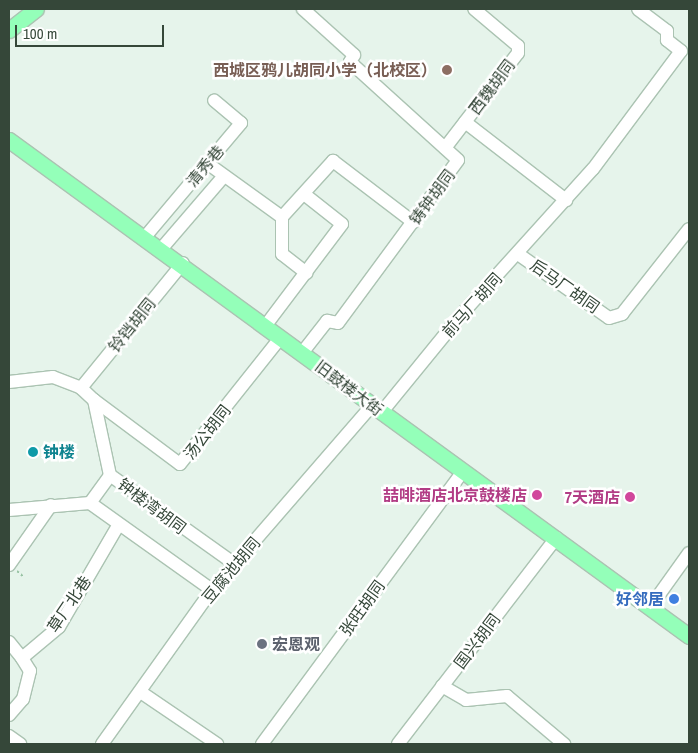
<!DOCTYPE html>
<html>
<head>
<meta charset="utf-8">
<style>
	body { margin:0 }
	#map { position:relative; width:698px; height:753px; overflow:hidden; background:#e6f4eb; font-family:"Archivo Narrow","Noto Sans SC",sans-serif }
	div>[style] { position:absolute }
	.path>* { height:2px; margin-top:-1px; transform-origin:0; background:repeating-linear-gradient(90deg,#98c3a4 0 2.5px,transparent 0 5px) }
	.roads { filter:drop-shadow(1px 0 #abc3b2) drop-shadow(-1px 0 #abc3b2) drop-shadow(0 1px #abc3b2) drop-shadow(0 -1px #abc3b2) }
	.minor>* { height:12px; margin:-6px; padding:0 6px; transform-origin:6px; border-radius:6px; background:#fff }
	.major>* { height:15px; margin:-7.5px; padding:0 7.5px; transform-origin:7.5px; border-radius:7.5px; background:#94ffb9 }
	.dots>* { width:14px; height:14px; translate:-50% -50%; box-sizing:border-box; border:2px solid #fff; border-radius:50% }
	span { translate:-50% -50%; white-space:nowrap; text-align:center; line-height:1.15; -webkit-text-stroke:5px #fff; paint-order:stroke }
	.education-label { font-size:16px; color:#785e54; font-weight:700 }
	.right { translate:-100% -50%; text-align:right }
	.street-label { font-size:16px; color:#354739 }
	.culture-label { font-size:16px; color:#0d838f; font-weight:700 }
	.left { translate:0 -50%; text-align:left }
	.hotel-label { font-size:16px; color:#b23c85; font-weight:700 }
	.shop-label { font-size:16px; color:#366cbe; font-weight:700 }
	.worship-label { font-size:16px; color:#5b616d; font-weight:700 }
	.frame { position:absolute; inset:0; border:10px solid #354739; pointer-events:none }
	.scale { position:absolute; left:15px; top:25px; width:149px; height:22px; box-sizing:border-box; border:2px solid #354739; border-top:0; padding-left:6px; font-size:15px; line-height:18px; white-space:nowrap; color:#354739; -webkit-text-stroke:4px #fff; paint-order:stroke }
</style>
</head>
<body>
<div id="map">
	<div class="path">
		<div style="left:17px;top:571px;width:9px;rotate:41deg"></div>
	</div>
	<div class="roads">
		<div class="minor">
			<div style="left:465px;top:122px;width:128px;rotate:37.7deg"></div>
			<div style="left:445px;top:148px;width:120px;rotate:-52.5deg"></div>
			<div style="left:518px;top:53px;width:7px;rotate:-90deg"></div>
			<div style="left:518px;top:46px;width:57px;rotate:-139.9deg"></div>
			<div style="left:207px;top:163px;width:92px;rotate:35.8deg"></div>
			<div style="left:282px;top:217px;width:37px;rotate:90deg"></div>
			<div style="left:282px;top:254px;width:31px;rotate:38deg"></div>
			<div style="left:282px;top:217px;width:76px;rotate:-47.7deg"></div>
			<div style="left:333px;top:161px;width:101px;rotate:37.3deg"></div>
			<div style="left:145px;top:237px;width:149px;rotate:-49.9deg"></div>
			<div style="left:241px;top:123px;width:35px;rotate:-140deg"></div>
			<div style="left:162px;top:248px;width:95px;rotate:-49.3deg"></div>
			<div style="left:518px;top:254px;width:111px;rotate:35.1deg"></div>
			<div style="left:609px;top:318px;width:14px;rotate:-17deg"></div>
			<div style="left:622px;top:314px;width:108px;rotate:-51.8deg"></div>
			<div style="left:266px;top:325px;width:126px;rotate:-53deg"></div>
			<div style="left:342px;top:224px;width:48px;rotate:-141.7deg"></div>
			<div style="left:302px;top:353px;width:41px;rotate:-52deg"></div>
			<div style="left:327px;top:321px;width:11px;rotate:10deg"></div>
			<div style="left:338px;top:323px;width:202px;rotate:-53.6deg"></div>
			<div style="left:458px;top:160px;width:146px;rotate:-137.8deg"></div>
			<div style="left:350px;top:62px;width:8px;rotate:-60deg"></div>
			<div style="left:354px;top:55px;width:69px;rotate:-138deg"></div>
			<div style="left:9px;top:382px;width:44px;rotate:-6.5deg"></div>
			<div style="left:53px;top:377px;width:30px;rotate:21deg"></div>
			<div style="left:81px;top:388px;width:18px;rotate:43deg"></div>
			<div style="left:94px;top:400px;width:77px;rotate:78deg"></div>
			<div style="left:110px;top:475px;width:153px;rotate:35.5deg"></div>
			<div style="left:81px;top:388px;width:161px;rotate:-50.8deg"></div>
			<div style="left:94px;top:400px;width:107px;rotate:36.7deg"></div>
			<div style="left:180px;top:464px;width:162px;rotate:-51.5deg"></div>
			<div style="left:381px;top:413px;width:125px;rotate:-50.8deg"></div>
			<div style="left:460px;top:316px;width:198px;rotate:-47.9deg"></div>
			<div style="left:593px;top:169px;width:147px;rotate:-53.3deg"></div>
			<div style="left:681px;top:51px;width:18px;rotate:-142deg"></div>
			<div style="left:667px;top:40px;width:9px;rotate:-90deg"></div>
			<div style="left:667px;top:31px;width:36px;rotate:-143deg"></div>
			<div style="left:90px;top:503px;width:34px;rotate:-54deg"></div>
			<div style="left:9px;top:510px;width:81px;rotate:-4.9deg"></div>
			<div style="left:90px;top:503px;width:150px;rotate:35.5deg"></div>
			<div style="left:9px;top:565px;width:73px;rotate:-55deg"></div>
			<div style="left:651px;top:606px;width:65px;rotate:-54.4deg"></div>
			<div style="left:9px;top:642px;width:21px;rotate:51deg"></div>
			<div style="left:22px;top:658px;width:48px;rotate:-40deg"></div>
			<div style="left:59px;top:627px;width:119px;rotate:-59.8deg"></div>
			<div style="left:442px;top:686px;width:28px;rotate:30deg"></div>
			<div style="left:466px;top:700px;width:41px;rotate:-5.6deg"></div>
			<div style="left:507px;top:696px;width:75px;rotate:40.1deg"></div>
			<div style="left:142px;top:693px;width:91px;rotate:34.2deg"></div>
			<div style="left:9px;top:715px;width:21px;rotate:-49deg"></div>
			<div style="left:23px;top:699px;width:29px;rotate:-76deg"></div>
			<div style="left:30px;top:671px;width:15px;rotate:-122deg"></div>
			<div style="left:9px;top:736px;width:14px;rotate:36deg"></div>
			<div style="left:102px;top:744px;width:189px;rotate:-54.5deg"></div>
			<div style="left:212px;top:590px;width:245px;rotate:-49.1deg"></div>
			<div style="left:262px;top:744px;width:337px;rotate:-53.6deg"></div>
			<div style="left:398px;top:744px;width:260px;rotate:-52.5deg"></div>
		</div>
		<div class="major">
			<div style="left:9px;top:30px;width:34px;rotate:-38deg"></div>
			<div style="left:9px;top:140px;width:842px;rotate:36.11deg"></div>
		</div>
	</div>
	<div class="dots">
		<div style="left:447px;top:70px;background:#8d6e63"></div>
		<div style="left:33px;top:452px;background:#0f9aa8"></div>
		<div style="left:537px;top:495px;background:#d1479c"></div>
		<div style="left:630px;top:497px;background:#d1479c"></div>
		<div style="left:674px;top:599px;background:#3f7fe0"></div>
		<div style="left:262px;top:644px;background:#6b7280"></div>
	</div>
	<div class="education-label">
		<span class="right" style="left:437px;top:70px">西城区鸦儿胡同小学（北校区）</span>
	</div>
	<div class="street-label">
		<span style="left:492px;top:87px;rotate:-53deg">西魏胡同</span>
		<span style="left:205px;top:166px;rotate:-50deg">清秀巷</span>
		<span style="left:432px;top:197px;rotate:-53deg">铸钟胡同</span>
		<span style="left:565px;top:286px;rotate:35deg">后马厂胡同</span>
		<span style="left:472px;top:305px;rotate:-48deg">前马厂胡同</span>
		<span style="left:132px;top:325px;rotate:-51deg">铃铛胡同</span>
		<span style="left:349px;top:388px;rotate:37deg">旧鼓楼大街</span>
		<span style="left:207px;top:432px;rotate:-52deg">汤公胡同</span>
		<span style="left:152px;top:506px;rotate:37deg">钟楼湾胡同</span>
		<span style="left:231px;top:570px;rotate:-50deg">豆腐池胡同</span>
		<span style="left:69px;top:604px;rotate:-56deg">草厂北巷</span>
		<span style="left:362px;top:608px;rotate:-54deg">张旺胡同</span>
		<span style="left:477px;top:641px;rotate:-53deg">国兴胡同</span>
	</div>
	<div class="culture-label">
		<span class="left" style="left:43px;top:452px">钟楼</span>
	</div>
	<div class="hotel-label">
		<span class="right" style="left:527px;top:495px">喆啡酒店北京鼓楼店</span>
		<span class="right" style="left:620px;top:497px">7天酒店</span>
	</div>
	<div class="shop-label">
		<span class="right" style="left:664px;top:599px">好邻居</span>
	</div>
	<div class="worship-label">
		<span class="left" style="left:272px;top:644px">宏恩观</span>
	</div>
	<div class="frame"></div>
	<div class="scale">100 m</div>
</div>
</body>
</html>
